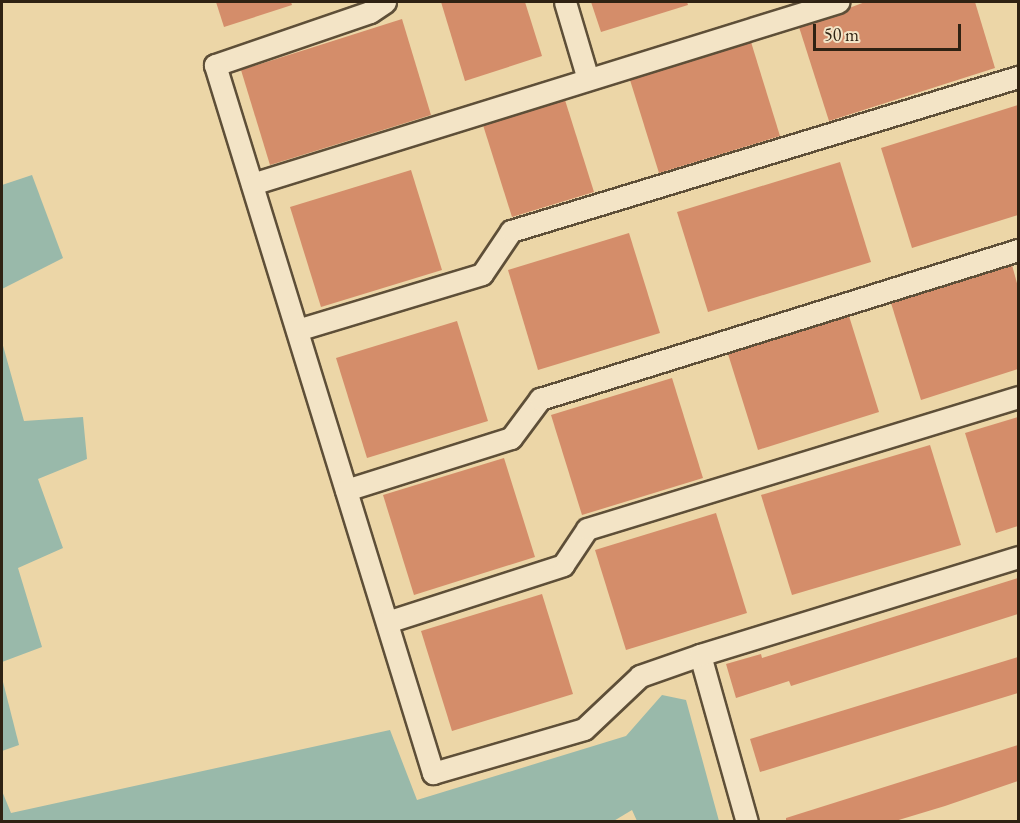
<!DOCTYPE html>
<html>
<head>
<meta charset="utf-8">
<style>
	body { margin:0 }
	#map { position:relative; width:1020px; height:823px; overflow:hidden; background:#ecd6a7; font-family:"EB Garamond",serif }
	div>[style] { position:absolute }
	.water>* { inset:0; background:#99b9aa }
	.building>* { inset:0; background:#d48d6a }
	.roads { filter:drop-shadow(2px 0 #5e4f38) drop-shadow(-2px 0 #5e4f38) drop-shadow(0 2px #5e4f38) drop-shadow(0 -2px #5e4f38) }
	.street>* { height:21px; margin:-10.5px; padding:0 10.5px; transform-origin:10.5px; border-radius:10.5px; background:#f3e4c6 }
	span { translate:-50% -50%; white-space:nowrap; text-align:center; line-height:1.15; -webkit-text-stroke:4.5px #f3e4c6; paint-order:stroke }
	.frame { position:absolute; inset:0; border:3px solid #2f2213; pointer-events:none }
	.scale { position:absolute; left:813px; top:24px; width:148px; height:27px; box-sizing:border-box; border:3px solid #2f2213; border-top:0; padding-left:8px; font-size:18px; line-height:21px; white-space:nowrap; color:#2f2213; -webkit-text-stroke:4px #f3e4c6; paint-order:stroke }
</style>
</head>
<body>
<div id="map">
	<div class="water">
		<div style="clip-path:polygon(32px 175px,63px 258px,2px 289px,2px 185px)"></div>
		<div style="clip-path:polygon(2px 342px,24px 421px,83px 417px,87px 459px,38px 479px,63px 548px,18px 568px,42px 647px,2px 662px)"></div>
		<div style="clip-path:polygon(2px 678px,19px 745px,2px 751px)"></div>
		<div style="clip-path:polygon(662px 695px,686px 700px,719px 821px,637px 821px,632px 810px,612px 822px,2px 821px,2px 791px,11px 813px,390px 730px,417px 800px,626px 736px)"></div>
	</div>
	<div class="building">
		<div style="clip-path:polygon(216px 2px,291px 2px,292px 5px,224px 27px)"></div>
		<div style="clip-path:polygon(441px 2px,525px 2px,542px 56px,465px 81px)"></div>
		<div style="clip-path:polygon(591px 2px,687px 2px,688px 5px,601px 32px)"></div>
		<div style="clip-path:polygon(865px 2px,975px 2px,995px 68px,829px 121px,799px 27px)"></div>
		<div style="clip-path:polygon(402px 19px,431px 115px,270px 165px,241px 70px)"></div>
		<div style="clip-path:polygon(751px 42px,780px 136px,659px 173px,630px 80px)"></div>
		<div style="clip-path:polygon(565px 100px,594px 192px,512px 217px,483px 125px)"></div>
		<div style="clip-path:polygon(1018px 105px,1018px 215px,912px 248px,881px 148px)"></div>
		<div style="clip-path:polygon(840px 162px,871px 262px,708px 312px,677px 212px)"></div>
		<div style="clip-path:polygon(411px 170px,442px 270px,321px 307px,290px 207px)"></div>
		<div style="clip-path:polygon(629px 233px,660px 333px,538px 370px,508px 270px)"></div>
		<div style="clip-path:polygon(1012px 265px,1018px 287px,1018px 369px,921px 400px,891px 303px)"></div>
		<div style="clip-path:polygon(849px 316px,879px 412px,758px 450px,728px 354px)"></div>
		<div style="clip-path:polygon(457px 321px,488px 421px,367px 458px,336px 358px)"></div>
		<div style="clip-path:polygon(672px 378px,703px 478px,582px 515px,551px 415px)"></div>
		<div style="clip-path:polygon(1018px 417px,1018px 526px,996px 533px,965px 433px)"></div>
		<div style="clip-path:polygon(930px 445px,961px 545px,792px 595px,761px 495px)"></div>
		<div style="clip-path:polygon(504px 458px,535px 557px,414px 595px,383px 495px)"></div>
		<div style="clip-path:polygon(716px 513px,747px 613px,626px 650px,595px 550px)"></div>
		<div style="clip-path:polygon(1018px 578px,1018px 614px,791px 686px,789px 681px,736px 698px,726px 664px,761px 654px,762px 658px)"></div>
		<div style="clip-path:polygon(542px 594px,573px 694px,452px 731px,421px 631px)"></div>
		<div style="clip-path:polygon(1018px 657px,1018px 693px,760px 772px,750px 739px)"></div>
		<div style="clip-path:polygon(1018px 745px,1018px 781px,945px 806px,892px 822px,786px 822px,786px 818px)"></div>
	</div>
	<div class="roads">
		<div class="street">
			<div style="left:385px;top:2px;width:18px;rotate:146deg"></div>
			<div style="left:370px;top:12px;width:164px;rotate:161.1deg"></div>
			<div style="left:215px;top:65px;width:741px;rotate:72.89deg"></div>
			<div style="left:433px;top:773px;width:157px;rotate:-16.2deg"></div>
			<div style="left:584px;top:729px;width:77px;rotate:-43.4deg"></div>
			<div style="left:640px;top:676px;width:64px;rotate:-19.3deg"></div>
			<div style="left:700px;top:655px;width:173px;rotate:74.3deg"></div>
			<div style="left:565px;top:2px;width:80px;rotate:73.4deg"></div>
			<div style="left:252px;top:184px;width:614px;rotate:-17.25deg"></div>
			<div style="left:297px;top:330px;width:193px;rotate:-16.8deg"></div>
			<div style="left:482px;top:274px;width:52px;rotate:-56deg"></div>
			<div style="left:511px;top:231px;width:530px;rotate:-16.9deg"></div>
			<div style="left:346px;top:490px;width:173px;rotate:-17.5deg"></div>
			<div style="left:511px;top:438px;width:49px;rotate:-53.4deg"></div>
			<div style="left:540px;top:399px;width:501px;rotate:-17.31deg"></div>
			<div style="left:387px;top:622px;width:185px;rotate:-17.9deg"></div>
			<div style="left:563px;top:565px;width:43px;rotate:-56.3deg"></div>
			<div style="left:587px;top:529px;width:451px;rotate:-17deg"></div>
			<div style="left:700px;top:655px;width:333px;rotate:-17.1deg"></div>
		</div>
	</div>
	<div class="frame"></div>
	<div class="scale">50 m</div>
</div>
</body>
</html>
